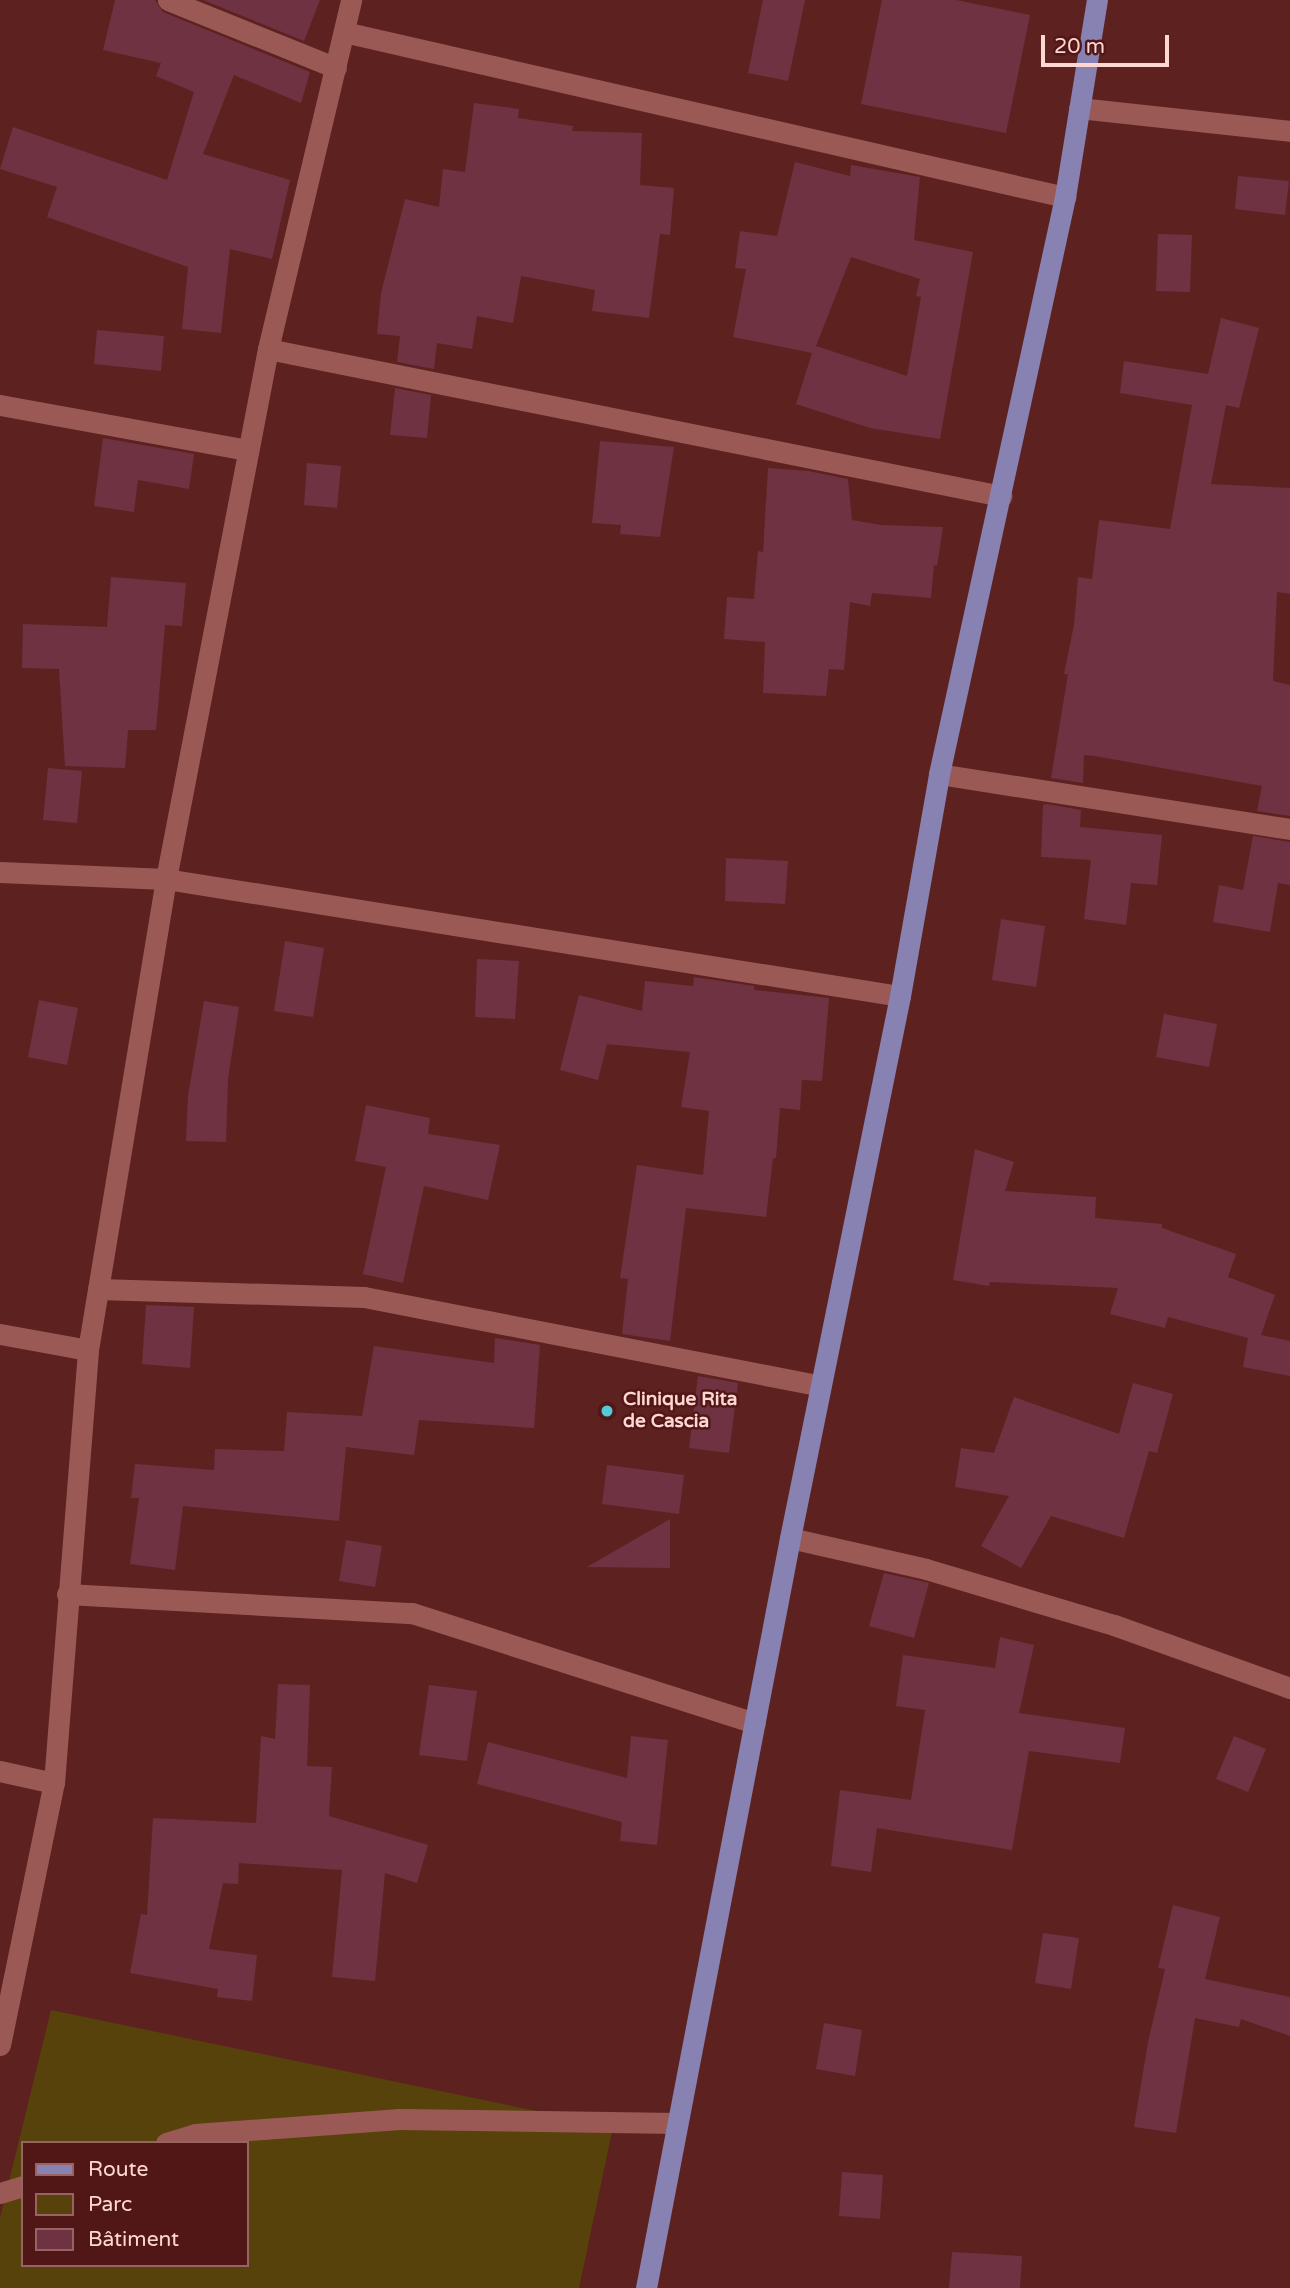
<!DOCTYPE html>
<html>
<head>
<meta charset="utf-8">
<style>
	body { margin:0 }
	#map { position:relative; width:1290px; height:2288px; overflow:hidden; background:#5d2220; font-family:"Varela Round",sans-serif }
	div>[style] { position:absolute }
	.green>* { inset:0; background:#58420b }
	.building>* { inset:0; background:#6e3242 }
	.minor>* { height:21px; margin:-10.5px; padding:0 10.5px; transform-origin:10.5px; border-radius:10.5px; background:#9b5955 }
	.major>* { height:21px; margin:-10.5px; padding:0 10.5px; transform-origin:10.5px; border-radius:10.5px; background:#8782b2 }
	.dots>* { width:19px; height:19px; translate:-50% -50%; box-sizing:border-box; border:4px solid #511716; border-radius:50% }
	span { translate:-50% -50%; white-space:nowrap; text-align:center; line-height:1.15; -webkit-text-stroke:5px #511716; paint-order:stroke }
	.poi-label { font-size:19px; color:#fed7d3; font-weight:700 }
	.left { translate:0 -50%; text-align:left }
	.legend { position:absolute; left:21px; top:2141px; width:228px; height:126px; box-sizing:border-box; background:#511716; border:2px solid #966462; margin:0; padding:9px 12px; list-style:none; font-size:21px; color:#fed7d3 }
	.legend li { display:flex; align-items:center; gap:14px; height:35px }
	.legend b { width:35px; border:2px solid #966462 }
	.scale { position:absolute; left:1041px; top:35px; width:128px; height:32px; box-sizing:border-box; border:4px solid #fed7d3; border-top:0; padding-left:9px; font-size:21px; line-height:24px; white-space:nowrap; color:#fed7d3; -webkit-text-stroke:5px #511716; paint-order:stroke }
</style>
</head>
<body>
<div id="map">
	<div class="green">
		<div style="clip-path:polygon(evenodd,51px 2010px,613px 2127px,579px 2288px,0 2288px,0 2218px,51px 2010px,23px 2143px,247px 2143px,247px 2265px,23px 2265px,23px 2143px)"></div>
	</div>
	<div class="building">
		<div style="clip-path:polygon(115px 0,155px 0,163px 12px,310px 72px,301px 103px,234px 75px,203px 154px,290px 180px,272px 259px,230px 249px,221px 333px,182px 329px,188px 267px,47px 217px,57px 187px,0 169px,13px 127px,167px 180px,194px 92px,156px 76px,161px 63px,103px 50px)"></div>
		<div style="clip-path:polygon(203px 0,320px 0,304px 41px)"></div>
		<div style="clip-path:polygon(763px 0,805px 0,788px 81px,748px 73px)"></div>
		<div style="clip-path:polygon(882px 0,956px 0,1030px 15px,1006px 133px,861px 104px)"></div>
		<div style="clip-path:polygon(474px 103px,519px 109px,518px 118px,573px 126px,572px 131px,642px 133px,640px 185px,674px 188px,670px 235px,660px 234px,649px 318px,592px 311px,595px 290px,521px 276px,513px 323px,477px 316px,472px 349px,437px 343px,434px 369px,397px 362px,400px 336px,377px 334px,381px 293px,405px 199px,439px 207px,443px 169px,465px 172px)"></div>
		<div style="clip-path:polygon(evenodd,795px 162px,850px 176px,851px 165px,920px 177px,914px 240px,973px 252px,940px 439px,870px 428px,796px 404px,812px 353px,733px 337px,746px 269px,735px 268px,740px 231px,777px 236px,795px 162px,851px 257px,920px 279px,916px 296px,921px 297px,907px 376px,816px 346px,851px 257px)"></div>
		<div style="clip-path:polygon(1238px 176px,1289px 181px,1285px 215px,1235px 209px)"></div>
		<div style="clip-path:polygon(1158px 234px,1192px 235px,1190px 292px,1156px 291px)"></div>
		<div style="clip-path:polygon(1221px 318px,1259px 328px,1239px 408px,1226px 405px,1211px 484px,1290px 488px,1290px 594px,1277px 592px,1273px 681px,1290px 685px,1290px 816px,1257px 811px,1262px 786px,1095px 756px,1084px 755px,1083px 783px,1051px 778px,1068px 674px,1064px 674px,1074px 625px,1078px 577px,1092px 579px,1099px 520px,1170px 529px,1192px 405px,1120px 393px,1124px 361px,1208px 374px)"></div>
		<div style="clip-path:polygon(97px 330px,164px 336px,161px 371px,94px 364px)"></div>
		<div style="clip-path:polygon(395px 388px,431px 395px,427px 438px,390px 435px)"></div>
		<div style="clip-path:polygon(103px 438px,194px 454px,189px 489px,138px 480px,134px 512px,94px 506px)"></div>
		<div style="clip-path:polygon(600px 441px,674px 447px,660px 537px,620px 534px,621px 525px,592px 523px)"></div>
		<div style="clip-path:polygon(307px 463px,341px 466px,337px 508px,304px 505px)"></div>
		<div style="clip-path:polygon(768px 468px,808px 471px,848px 479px,852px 520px,881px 525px,943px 527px,937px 566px,934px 565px,931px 598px,872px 593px,870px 606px,850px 602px,844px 670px,829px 669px,826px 696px,763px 693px,765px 642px,724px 639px,727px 597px,754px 599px,758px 551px,763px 552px)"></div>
		<div style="clip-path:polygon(111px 577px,186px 583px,182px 626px,165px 625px,156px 730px,128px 730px,125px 768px,65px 766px,59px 669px,22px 668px,23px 624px,107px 627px)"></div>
		<div style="clip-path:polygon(48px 768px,82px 771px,77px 823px,43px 820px)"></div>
		<div style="clip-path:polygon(1047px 804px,1081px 810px,1080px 827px,1162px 835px,1157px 885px,1131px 883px,1126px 925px,1084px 919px,1091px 860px,1041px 857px,1043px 805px)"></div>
		<div style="clip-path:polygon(1253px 836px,1290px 842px,1290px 885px,1278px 883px,1270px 932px,1213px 922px,1219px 885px,1243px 890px)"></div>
		<div style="clip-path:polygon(726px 858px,788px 861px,785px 904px,725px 901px)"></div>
		<div style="clip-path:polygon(1001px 919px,1045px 926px,1036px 987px,992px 980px)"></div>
		<div style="clip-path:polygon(285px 941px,324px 948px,313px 1017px,274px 1011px)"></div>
		<div style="clip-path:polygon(477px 959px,519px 961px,515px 1019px,475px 1017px)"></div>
		<div style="clip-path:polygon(694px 977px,754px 986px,754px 990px,829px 998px,822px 1081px,802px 1080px,800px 1110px,780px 1108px,776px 1158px,773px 1158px,766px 1217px,686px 1208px,670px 1341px,622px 1334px,628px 1279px,620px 1278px,637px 1165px,703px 1175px,709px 1111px,681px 1107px,690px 1052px,607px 1044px,598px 1080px,560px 1070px,579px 995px,642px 1011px,645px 981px,693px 986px)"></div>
		<div style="clip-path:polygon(39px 1000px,78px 1008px,67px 1065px,28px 1057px)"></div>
		<div style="clip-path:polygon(204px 1001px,239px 1007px,228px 1079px,226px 1142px,186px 1141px,188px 1096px)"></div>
		<div style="clip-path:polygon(1164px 1014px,1217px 1024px,1209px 1067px,1156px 1057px)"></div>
		<div style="clip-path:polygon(366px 1105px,430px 1118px,428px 1134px,500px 1145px,488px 1200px,424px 1186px,403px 1283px,363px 1274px,386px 1167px,355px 1161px)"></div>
		<div style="clip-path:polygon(975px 1149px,1014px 1162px,1005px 1191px,1096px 1197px,1095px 1218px,1162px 1224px,1162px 1228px,1236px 1254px,1228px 1277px,1275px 1295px,1261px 1335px,1290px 1341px,1290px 1376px,1243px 1367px,1248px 1338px,1168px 1317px,1165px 1328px,1110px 1314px,1118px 1288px,990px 1282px,989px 1286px,953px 1280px)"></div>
		<div style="clip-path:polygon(146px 1305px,194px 1307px,190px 1368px,142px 1364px)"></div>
		<div style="clip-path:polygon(495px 1338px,540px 1345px,534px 1428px,419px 1420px,414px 1455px,346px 1447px,339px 1521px,183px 1506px,175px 1570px,130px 1564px,139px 1498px,131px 1498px,135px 1464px,214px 1470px,215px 1449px,284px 1451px,287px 1412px,362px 1416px,374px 1346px,494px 1363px)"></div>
		<div style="clip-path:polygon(698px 1376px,738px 1383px,729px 1453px,689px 1448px)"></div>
		<div style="clip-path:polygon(1133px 1383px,1173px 1394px,1157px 1453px,1149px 1451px,1124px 1538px,1051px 1516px,1021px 1568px,981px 1546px,1009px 1496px,955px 1487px,961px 1448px,994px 1453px,1014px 1397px,1119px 1434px)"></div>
		<div style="clip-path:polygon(607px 1465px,684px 1475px,679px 1514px,602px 1504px)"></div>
		<div style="clip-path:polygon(670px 1519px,670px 1568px,587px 1567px)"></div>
		<div style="clip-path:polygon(346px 1540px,382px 1546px,375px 1587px,339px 1581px)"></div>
		<div style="clip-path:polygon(884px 1573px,929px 1583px,914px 1638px,869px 1626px)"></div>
		<div style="clip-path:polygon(1000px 1637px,1034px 1645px,1019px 1713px,1125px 1728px,1120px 1763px,1029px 1751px,1012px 1850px,877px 1828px,871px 1872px,831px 1866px,840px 1790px,911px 1800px,925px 1710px,896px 1706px,903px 1655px,995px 1668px)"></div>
		<div style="clip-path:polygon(278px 1684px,310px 1685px,307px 1766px,332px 1767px,329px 1816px,428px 1845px,417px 1883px,385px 1873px,375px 1981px,332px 1977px,342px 1870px,239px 1863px,238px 1884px,223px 1883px,209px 1949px,257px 1955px,252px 2001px,217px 1997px,218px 1989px,130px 1973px,141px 1914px,147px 1915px,153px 1818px,256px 1823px,261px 1736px,275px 1739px)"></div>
		<div style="clip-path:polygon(429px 1685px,477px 1691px,467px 1761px,419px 1755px)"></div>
		<div style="clip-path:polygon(631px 1736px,668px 1740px,657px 1845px,620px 1841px,622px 1822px,477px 1784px,488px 1742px,627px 1778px)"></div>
		<div style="clip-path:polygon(1234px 1736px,1266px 1749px,1248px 1792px,1216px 1779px)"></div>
		<div style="clip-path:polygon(1173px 1905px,1220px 1917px,1205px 1979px,1290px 1997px,1290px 2036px,1241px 2019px,1239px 2027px,1195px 2018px,1176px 2133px,1134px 2127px,1148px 2042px,1165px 1969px,1158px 1968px)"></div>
		<div style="clip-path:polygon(1043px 1933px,1079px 1938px,1071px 1989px,1035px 1983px)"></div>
		<div style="clip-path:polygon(824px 2023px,862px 2030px,855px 2076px,816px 2069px)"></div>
		<div style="clip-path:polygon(842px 2172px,883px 2175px,880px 2219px,839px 2216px)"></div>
		<div style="clip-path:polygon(952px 2252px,1022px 2256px,1020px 2288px,949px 2288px)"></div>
	</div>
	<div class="minor">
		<div style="left:168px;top:0;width:181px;rotate:22deg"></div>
		<div style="left:344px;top:32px;width:740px;rotate:12.89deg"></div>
		<div style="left:1079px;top:108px;width:212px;rotate:6.2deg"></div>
		<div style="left:268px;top:349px;width:748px;rotate:11.34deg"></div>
		<div style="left:0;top:405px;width:252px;rotate:10.3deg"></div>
		<div style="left:939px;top:774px;width:355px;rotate:8.9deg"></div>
		<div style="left:0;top:872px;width:166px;rotate:2.4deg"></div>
		<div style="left:166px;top:879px;width:743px;rotate:9.06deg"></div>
		<div style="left:98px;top:1289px;width:266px;rotate:1.7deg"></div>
		<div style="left:364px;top:1297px;width:465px;rotate:11deg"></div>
		<div style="left:0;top:1334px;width:89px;rotate:10.3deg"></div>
		<div style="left:790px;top:1538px;width:139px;rotate:12.8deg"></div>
		<div style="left:926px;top:1569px;width:196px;rotate:16.6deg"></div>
		<div style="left:1114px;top:1625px;width:187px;rotate:19.7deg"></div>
		<div style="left:67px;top:1594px;width:346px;rotate:3.2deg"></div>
		<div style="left:412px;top:1613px;width:360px;rotate:17.8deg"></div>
		<div style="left:0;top:1771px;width:55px;rotate:12.5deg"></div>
		<div style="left:0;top:2045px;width:268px;rotate:-78.4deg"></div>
		<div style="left:54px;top:1783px;width:434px;rotate:-85.5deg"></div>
		<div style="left:88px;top:1350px;width:477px;rotate:-80.6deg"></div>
		<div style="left:166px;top:879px;width:540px;rotate:-79.11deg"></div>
		<div style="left:268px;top:349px;width:359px;rotate:-76.6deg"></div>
		<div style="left:166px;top:2143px;width:30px;rotate:-17deg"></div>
		<div style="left:195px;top:2134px;width:205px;rotate:-4.2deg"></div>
		<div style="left:399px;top:2119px;width:278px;rotate:0.8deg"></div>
		<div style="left:0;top:2193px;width:24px;rotate:-17deg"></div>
	</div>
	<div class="major">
		<div style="left:646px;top:2288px;width:764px;rotate:-79.13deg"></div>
		<div style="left:790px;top:1538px;width:553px;rotate:-78.53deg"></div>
		<div style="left:900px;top:996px;width:225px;rotate:-80deg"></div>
		<div style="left:939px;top:774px;width:591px;rotate:-77.68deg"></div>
		<div style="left:1065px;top:197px;width:200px;rotate:-80.8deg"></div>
	</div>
	<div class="dots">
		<div style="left:607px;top:1411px;background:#52cbd8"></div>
	</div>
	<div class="poi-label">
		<span class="left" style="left:623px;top:1411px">Clinique Rita<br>de Cascia</span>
	</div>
	<ul class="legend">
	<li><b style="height:9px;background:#8782b2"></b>Route</li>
	<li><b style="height:19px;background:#58420b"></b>Parc</li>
	<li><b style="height:19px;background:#6e3242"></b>Bâtiment</li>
	</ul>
	<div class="scale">20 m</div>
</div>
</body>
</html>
